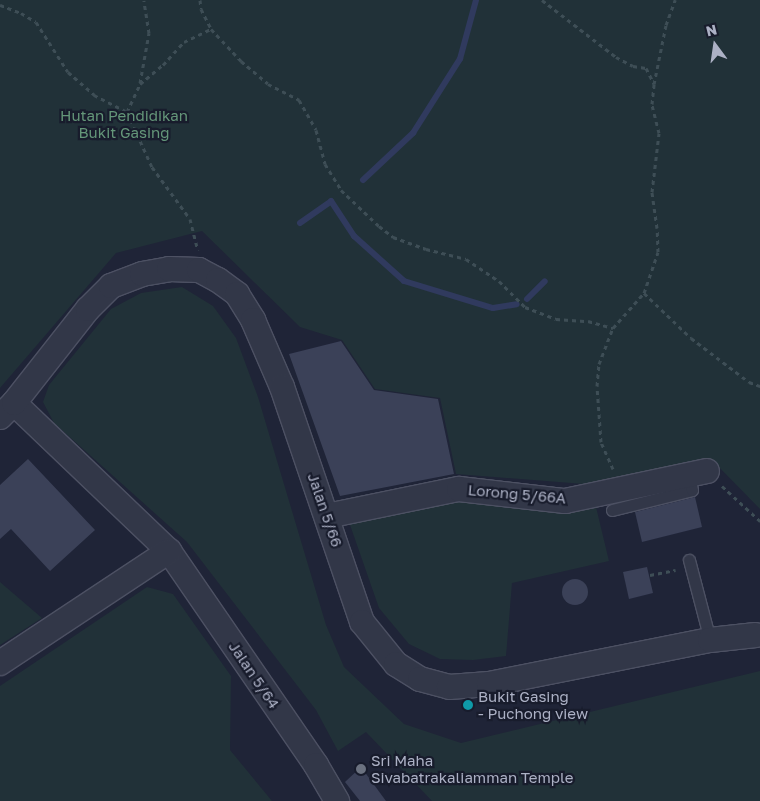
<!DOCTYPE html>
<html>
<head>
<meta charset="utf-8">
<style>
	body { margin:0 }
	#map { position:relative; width:760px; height:801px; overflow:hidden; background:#1f2437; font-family:"Golos Text",sans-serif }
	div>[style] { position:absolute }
	.green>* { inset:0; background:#213138 }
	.stream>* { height:6px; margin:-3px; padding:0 3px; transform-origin:3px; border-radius:3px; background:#303a5e }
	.building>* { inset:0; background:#3b4158 }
	.round { border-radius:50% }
	.path>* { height:3px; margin-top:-1.5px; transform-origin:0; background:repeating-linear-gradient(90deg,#3e4e56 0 4px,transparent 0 8px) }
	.roads { filter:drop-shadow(1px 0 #4d5163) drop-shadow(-1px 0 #4d5163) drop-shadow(0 1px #4d5163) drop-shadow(0 -1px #4d5163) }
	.service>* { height:11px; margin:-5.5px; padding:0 5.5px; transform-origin:5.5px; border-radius:5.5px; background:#323748 }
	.minor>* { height:24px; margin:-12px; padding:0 12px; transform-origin:12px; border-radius:12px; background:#323748 }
	.dots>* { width:14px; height:14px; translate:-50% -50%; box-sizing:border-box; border:2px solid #181c2c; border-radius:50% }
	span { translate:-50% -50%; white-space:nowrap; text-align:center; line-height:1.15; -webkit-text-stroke:4.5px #181c2c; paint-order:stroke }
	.park-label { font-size:15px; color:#649679 }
	.street-label { font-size:15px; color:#acb1c5 }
	.poi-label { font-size:15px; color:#acb1c5 }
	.left { translate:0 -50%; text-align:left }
	.north { position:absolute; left:690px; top:20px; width:50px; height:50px; -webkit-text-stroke:4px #181c2c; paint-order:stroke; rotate:346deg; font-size:14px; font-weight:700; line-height:20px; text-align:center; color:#acb1c5 }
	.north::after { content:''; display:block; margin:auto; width:18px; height:22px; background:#acb1c5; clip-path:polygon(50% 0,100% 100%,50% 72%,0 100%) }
</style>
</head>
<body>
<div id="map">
	<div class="green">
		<div style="clip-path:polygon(0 0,760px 0,760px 509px,710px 458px,584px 484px,456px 474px,440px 398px,375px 389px,342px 340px,300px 327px,202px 231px,116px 253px,0 388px)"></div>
		<div style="clip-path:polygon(182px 287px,213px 306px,236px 338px,258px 397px,326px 625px,344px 667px,404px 724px,461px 743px,760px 671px,760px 801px,432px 801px,366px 732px,338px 751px,316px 710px,187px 542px,54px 423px,43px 402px,49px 385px,111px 309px,141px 293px)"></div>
		<div style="clip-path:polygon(459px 500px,566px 513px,596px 507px,609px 561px,512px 583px,506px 656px,473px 660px,440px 659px,409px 644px,379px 608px,349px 522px)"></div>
		<div style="clip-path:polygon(0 582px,42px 618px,0 645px)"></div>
		<div style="clip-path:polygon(147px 587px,173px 594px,231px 676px,230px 750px,272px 801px,0 801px,0 686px)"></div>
	</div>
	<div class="stream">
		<div style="left:363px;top:180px;width:69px;rotate:-43.2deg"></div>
		<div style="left:413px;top:133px;width:88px;rotate:-57.6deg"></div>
		<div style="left:460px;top:59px;width:61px;rotate:-74.8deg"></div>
		<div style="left:300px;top:223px;width:38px;rotate:-35deg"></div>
		<div style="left:331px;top:201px;width:42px;rotate:56.7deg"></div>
		<div style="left:354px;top:236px;width:67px;rotate:42deg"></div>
		<div style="left:404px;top:281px;width:93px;rotate:16.9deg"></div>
		<div style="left:493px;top:308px;width:24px;rotate:-9deg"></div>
		<div style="left:527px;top:299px;width:25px;rotate:-45deg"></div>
	</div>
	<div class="building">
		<div style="clip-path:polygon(341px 341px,374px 390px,438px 399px,454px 474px,340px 496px,289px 354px)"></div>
		<div style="clip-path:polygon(28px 459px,95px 530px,50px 571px,11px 529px,0 539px,0 485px)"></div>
		<div style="clip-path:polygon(695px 497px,702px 527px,642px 542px,635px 512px)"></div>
		<div style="clip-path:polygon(647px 567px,653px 593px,629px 599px,623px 572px)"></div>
		<div class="round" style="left:562px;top:579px;width:26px;height:26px"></div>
		<div style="clip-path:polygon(361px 767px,386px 801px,360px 801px,345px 782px)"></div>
	</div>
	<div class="path">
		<div style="left:200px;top:0;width:9px;rotate:84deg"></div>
		<div style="left:201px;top:9px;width:22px;rotate:63deg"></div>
		<div style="left:211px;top:29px;width:44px;rotate:46.8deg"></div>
		<div style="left:241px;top:61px;width:35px;rotate:40deg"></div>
		<div style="left:268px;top:84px;width:35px;rotate:27deg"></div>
		<div style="left:299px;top:100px;width:34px;rotate:60deg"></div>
		<div style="left:316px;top:130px;width:35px;rotate:75deg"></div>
		<div style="left:325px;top:164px;width:31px;rotate:58deg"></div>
		<div style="left:341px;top:190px;width:52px;rotate:43.5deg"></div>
		<div style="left:379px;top:226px;width:18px;rotate:38deg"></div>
		<div style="left:393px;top:237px;width:35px;rotate:20deg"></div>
		<div style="left:426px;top:249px;width:41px;rotate:14deg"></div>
		<div style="left:466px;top:259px;width:40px;rotate:34deg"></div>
		<div style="left:499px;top:281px;width:37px;rotate:45deg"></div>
		<div style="left:525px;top:307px;width:33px;rotate:21deg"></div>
		<div style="left:556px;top:319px;width:32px;rotate:4deg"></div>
		<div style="left:588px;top:321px;width:26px;rotate:16deg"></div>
		<div style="left:542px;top:0;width:93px;rotate:37.6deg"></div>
		<div style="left:616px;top:57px;width:19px;rotate:28deg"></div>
		<div style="left:633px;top:66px;width:13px;rotate:9deg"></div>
		<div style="left:646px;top:68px;width:18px;rotate:63deg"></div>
		<div style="left:0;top:5px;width:22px;rotate:21deg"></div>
		<div style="left:21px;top:13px;width:17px;rotate:31deg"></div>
		<div style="left:36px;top:22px;width:59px;rotate:57.4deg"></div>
		<div style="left:68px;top:72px;width:35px;rotate:41deg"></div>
		<div style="left:94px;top:95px;width:37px;rotate:27deg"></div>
		<div style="left:127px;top:112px;width:60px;rotate:65.6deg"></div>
		<div style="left:152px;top:167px;width:64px;rotate:53.8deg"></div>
		<div style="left:190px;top:219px;width:32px;rotate:76deg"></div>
		<div style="left:140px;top:83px;width:51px;rotate:-79.8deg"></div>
		<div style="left:149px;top:33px;width:33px;rotate:-99deg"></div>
		<div style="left:127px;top:112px;width:31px;rotate:-65deg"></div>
		<div style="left:140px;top:84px;width:30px;rotate:-40deg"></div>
		<div style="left:163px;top:65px;width:31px;rotate:-48deg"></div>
		<div style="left:184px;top:42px;width:30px;rotate:-26deg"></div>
		<div style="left:644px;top:293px;width:65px;rotate:43.8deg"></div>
		<div style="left:691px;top:338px;width:73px;rotate:37.2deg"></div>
		<div style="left:749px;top:382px;width:12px;rotate:20deg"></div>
		<div style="left:613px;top:469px;width:30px;rotate:-114deg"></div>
		<div style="left:601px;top:442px;width:56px;rotate:-94.1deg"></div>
		<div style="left:597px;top:386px;width:22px;rotate:-85deg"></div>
		<div style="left:599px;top:364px;width:39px;rotate:-69deg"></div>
		<div style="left:613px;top:328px;width:47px;rotate:-48.5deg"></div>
		<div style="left:644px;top:293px;width:43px;rotate:-71.1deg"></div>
		<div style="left:658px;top:252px;width:24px;rotate:-92deg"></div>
		<div style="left:657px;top:228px;width:36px;rotate:-98deg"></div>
		<div style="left:652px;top:192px;width:59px;rotate:-83.2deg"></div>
		<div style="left:659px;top:133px;width:30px;rotate:-104deg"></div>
		<div style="left:652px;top:104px;width:20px;rotate:-84deg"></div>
		<div style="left:654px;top:84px;width:60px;rotate:-78.5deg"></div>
		<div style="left:666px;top:25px;width:27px;rotate:-70deg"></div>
		<div style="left:722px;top:486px;width:52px;rotate:42.6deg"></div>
		<div style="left:650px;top:575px;width:26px;rotate:-11deg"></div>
	</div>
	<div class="roads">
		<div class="service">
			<div style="left:612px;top:510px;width:82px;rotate:-14deg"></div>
			<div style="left:692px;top:490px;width:15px;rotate:-101deg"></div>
			<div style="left:689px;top:560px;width:83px;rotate:75.3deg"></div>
		</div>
		<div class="minor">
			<div style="left:14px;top:403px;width:214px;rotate:43.7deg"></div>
			<div style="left:169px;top:551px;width:260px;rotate:55.5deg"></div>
			<div style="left:316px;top:765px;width:42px;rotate:59.7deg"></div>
			<div style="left:0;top:417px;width:20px;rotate:-45deg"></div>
			<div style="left:14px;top:403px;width:120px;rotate:-51.8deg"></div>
			<div style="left:88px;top:309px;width:33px;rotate:-45deg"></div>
			<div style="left:111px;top:286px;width:33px;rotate:-21deg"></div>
			<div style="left:142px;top:274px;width:27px;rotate:-10deg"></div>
			<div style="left:169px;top:269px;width:30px;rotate:2deg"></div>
			<div style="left:199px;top:270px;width:21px;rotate:28deg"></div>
			<div style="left:218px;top:280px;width:24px;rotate:36deg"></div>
			<div style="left:237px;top:294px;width:31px;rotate:58deg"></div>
			<div style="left:253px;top:320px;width:73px;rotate:66.6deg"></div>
			<div style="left:282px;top:387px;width:248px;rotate:71.2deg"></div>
			<div style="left:362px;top:622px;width:54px;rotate:51deg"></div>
			<div style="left:396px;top:664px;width:28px;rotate:32deg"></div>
			<div style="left:420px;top:679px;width:30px;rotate:15deg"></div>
			<div style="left:449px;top:687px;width:40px;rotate:-4.3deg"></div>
			<div style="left:489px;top:684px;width:225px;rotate:-11.3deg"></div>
			<div style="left:710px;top:640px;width:46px;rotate:-6.2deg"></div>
			<div style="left:327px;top:516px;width:135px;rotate:-11.6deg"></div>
			<div style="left:459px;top:489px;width:107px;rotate:6.5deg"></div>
			<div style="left:565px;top:501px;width:145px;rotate:-11.9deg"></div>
			<div style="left:0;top:663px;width:203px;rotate:-33.5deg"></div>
		</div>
	</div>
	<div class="dots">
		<div style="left:468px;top:705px;background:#0f9aa8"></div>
		<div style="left:361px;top:769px;background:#6b7280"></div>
	</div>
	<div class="park-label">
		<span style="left:124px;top:124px">Hutan Pendidikan<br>Bukit Gasing</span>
	</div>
	<div class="street-label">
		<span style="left:517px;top:494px;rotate:5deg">Lorong 5/66A</span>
		<span style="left:325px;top:510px;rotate:71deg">Jalan 5/66</span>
		<span style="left:254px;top:675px;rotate:56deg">Jalan 5/64</span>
	</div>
	<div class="poi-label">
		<span class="left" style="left:478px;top:705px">Bukit Gasing<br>- Puchong view</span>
		<span class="left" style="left:371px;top:769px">Sri Maha<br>Sivabatrakaliamman Temple</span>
	</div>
	<div class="north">N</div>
</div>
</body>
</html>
